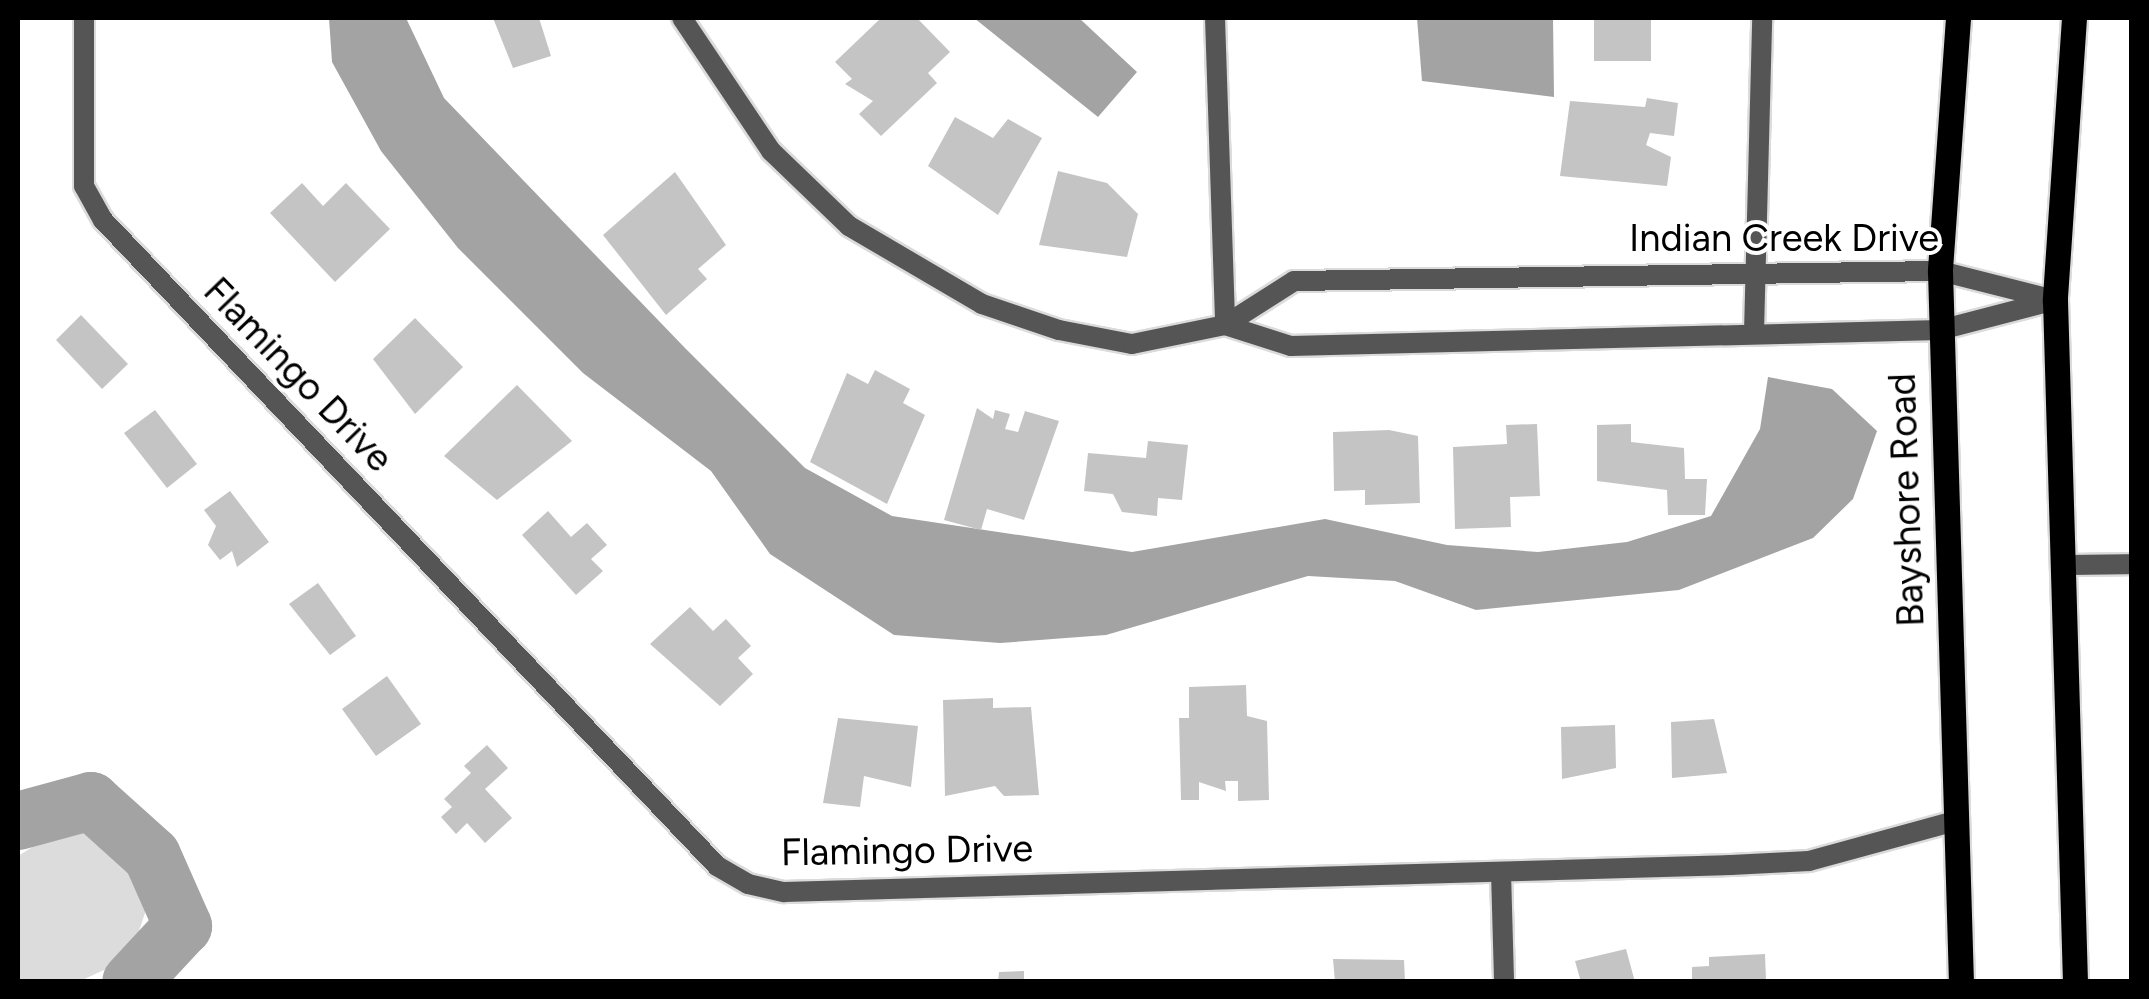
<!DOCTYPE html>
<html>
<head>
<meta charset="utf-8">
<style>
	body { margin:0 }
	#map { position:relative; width:2149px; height:999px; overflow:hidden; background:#fff; font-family:Figtree,sans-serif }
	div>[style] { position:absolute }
	.green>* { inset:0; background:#dcdcdc }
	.water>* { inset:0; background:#a3a3a3 }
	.river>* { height:58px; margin:-29px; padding:0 29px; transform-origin:29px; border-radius:29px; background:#a3a3a3 }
	.building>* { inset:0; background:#c4c4c4 }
	.roads { filter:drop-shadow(2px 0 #dbdbdb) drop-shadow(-2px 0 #dbdbdb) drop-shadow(0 2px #dbdbdb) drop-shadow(0 -2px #dbdbdb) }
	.street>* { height:20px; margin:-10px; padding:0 10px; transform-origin:10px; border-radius:10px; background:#555 }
	.primary>* { height:25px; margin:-12.5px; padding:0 12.5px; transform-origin:12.5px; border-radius:12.5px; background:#000 }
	span { translate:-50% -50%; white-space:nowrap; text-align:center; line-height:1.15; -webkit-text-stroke:8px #fff; paint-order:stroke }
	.street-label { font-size:38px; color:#000 }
	.frame { position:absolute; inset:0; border:20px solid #000; pointer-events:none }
</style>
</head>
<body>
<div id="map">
	<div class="green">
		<div style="clip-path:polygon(68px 825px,124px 847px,148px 904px,130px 958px,80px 981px,18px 981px,18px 856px)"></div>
	</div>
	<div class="water">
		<div style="clip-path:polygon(329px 18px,406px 18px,444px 98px,685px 348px,805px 468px,892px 516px,1132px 552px,1325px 519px,1447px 545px,1538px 552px,1627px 542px,1711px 516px,1760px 429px,1768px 377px,1832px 389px,1877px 431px,1853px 499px,1813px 538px,1679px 590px,1476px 610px,1395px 581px,1308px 576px,1106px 635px,1000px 643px,894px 635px,770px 554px,711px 471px,583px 373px,458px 248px,381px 151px,332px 62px)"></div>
		<div style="clip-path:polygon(974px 18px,1079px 18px,1137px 72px,1098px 117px)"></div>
		<div style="clip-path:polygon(1417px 18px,1553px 18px,1554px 97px,1422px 81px)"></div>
	</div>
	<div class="river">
		<div style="left:18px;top:821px;width:76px;rotate:-15.3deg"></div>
		<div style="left:91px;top:801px;width:82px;rotate:42deg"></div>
		<div style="left:152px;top:856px;width:77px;rotate:66.1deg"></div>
		<div style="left:183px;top:926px;width:76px;rotate:132.9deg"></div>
	</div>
	<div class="building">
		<div style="clip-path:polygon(493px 18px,539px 18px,551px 56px,513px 68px)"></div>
		<div style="clip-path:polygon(881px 18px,917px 18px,950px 52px,928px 73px,937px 83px,881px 136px,859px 114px,873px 101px,845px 84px,852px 79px,835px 62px)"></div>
		<div style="clip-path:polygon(1594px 18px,1651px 18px,1651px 61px,1594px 61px)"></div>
		<div style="clip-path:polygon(1647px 98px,1678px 103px,1674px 136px,1650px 133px,1646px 145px,1671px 157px,1667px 186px,1560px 176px,1570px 101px,1645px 107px)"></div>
		<div style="clip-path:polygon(955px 117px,993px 138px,1008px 119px,1042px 138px,998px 215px,928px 166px)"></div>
		<div style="clip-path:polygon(1058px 171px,1107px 183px,1138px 214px,1127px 257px,1039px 245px)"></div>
		<div style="clip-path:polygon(675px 172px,726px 245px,698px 269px,707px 279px,666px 315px,603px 235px)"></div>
		<div style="clip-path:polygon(302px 183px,323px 206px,346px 183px,390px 229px,335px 282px,270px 213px)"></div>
		<div style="clip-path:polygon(81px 315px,128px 364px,102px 389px,56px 340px)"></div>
		<div style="clip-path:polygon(415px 318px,463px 367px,415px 414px,373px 359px)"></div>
		<div style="clip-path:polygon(875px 370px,910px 389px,903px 403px,925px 415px,887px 504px,810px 462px,847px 373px,868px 384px)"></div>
		<div style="clip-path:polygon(517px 385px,572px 441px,497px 500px,444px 456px)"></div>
		<div style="clip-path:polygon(977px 408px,993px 419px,995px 410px,1010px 414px,1005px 429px,1018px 432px,1025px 411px,1059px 421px,1024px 520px,987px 509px,981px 530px,944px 520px)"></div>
		<div style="clip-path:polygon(155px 410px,197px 464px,167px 488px,124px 433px)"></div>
		<div style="clip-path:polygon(1537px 424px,1540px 496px,1510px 497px,1511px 527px,1455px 529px,1453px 447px,1507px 444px,1506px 425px)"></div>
		<div style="clip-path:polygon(1631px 424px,1631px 442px,1684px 448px,1685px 479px,1707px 479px,1705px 515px,1668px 515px,1667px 490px,1597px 481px,1597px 425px)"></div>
		<div style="clip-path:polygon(1389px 430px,1418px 436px,1420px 503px,1365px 505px,1365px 490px,1334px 491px,1333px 432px)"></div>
		<div style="clip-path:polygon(1148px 441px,1188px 445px,1182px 500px,1158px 498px,1157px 516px,1122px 512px,1113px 494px,1084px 491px,1088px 453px,1146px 458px)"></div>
		<div style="clip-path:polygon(230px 491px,269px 542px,237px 567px,232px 551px,220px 560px,208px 545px,216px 526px,204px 510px)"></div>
		<div style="clip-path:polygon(548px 511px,571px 537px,587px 523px,607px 545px,591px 559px,603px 571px,576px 595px,522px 535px)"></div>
		<div style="clip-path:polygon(318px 583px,356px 636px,330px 655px,289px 604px)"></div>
		<div style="clip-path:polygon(690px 607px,713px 631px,726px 619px,751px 646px,738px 658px,753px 674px,720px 706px,650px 644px)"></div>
		<div style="clip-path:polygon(387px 676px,421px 724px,376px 756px,342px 709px)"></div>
		<div style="clip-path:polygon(1246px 685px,1247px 716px,1267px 721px,1269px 800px,1238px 801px,1238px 781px,1225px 781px,1226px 791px,1199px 782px,1199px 800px,1181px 800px,1179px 718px,1189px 718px,1189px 687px)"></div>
		<div style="clip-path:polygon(993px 698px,993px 708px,1031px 707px,1039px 795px,1004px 796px,995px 786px,945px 796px,943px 700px)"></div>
		<div style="clip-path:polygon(838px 718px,918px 726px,911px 787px,864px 776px,860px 807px,823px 803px)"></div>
		<div style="clip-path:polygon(1714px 719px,1727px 773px,1672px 778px,1671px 722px)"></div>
		<div style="clip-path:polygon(1615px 725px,1616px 768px,1562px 779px,1561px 727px)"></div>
		<div style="clip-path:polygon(487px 745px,508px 768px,485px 789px,512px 818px,485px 843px,467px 823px,456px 834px,441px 817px,452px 807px,444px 799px,471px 773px,464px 766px)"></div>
		<div style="clip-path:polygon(1626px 949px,1635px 982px,1581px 982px,1575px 961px)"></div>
		<div style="clip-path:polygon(1765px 954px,1766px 980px,1692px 982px,1692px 967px,1709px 966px,1709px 957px)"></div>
		<div style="clip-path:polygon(1333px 959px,1404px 960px,1405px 982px,1335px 982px)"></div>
		<div style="clip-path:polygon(1024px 971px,1024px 982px,998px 982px,999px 972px)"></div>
	</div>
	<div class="roads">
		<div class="street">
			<div style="left:84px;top:18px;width:168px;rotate:90deg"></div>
			<div style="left:84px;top:186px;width:39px;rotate:61deg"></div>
			<div style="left:103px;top:220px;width:891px;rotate:46.45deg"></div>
			<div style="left:717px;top:866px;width:36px;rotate:30deg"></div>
			<div style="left:748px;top:884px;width:37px;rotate:13deg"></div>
			<div style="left:784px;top:892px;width:947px;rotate:-1.63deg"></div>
			<div style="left:1731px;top:865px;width:78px;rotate:-2.9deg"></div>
			<div style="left:1809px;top:861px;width:151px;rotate:-15.3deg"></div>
			<div style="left:682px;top:18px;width:160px;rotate:56.2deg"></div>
			<div style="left:771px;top:151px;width:108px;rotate:43.9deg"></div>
			<div style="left:849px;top:226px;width:154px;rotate:30.4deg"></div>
			<div style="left:982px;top:304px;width:81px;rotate:18.7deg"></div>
			<div style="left:1059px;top:330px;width:74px;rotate:10.9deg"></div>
			<div style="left:1132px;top:344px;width:95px;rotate:-11.5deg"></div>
			<div style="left:1225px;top:325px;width:82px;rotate:-32.5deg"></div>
			<div style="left:1294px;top:281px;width:646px;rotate:-0.89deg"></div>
			<div style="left:1940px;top:271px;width:119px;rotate:14.2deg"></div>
			<div style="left:1215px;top:18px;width:307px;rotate:88.1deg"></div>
			<div style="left:1225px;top:325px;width:69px;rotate:17.7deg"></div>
			<div style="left:1291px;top:346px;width:649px;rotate:-1.41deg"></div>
			<div style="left:1940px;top:330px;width:115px;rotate:-14.6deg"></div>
			<div style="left:1754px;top:332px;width:314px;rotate:-88.5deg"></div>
			<div style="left:2062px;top:565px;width:70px;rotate:-0.8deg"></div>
			<div style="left:1501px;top:872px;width:110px;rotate:88.4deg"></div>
		</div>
		<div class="primary">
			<div style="left:1958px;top:18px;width:254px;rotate:94.1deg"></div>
			<div style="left:1940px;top:271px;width:711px;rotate:88.31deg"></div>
			<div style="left:2074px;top:18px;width:283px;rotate:93.9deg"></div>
			<div style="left:2055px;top:300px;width:682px;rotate:88.32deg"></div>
		</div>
	</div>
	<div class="street-label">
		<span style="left:1784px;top:239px">Indian Creek Drive</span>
		<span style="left:298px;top:375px;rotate:46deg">Flamingo Drive</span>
		<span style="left:1907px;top:500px;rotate:-92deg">Bayshore Road</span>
		<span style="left:907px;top:851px;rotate:-1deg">Flamingo Drive</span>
	</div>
	<div class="frame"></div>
</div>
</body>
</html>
